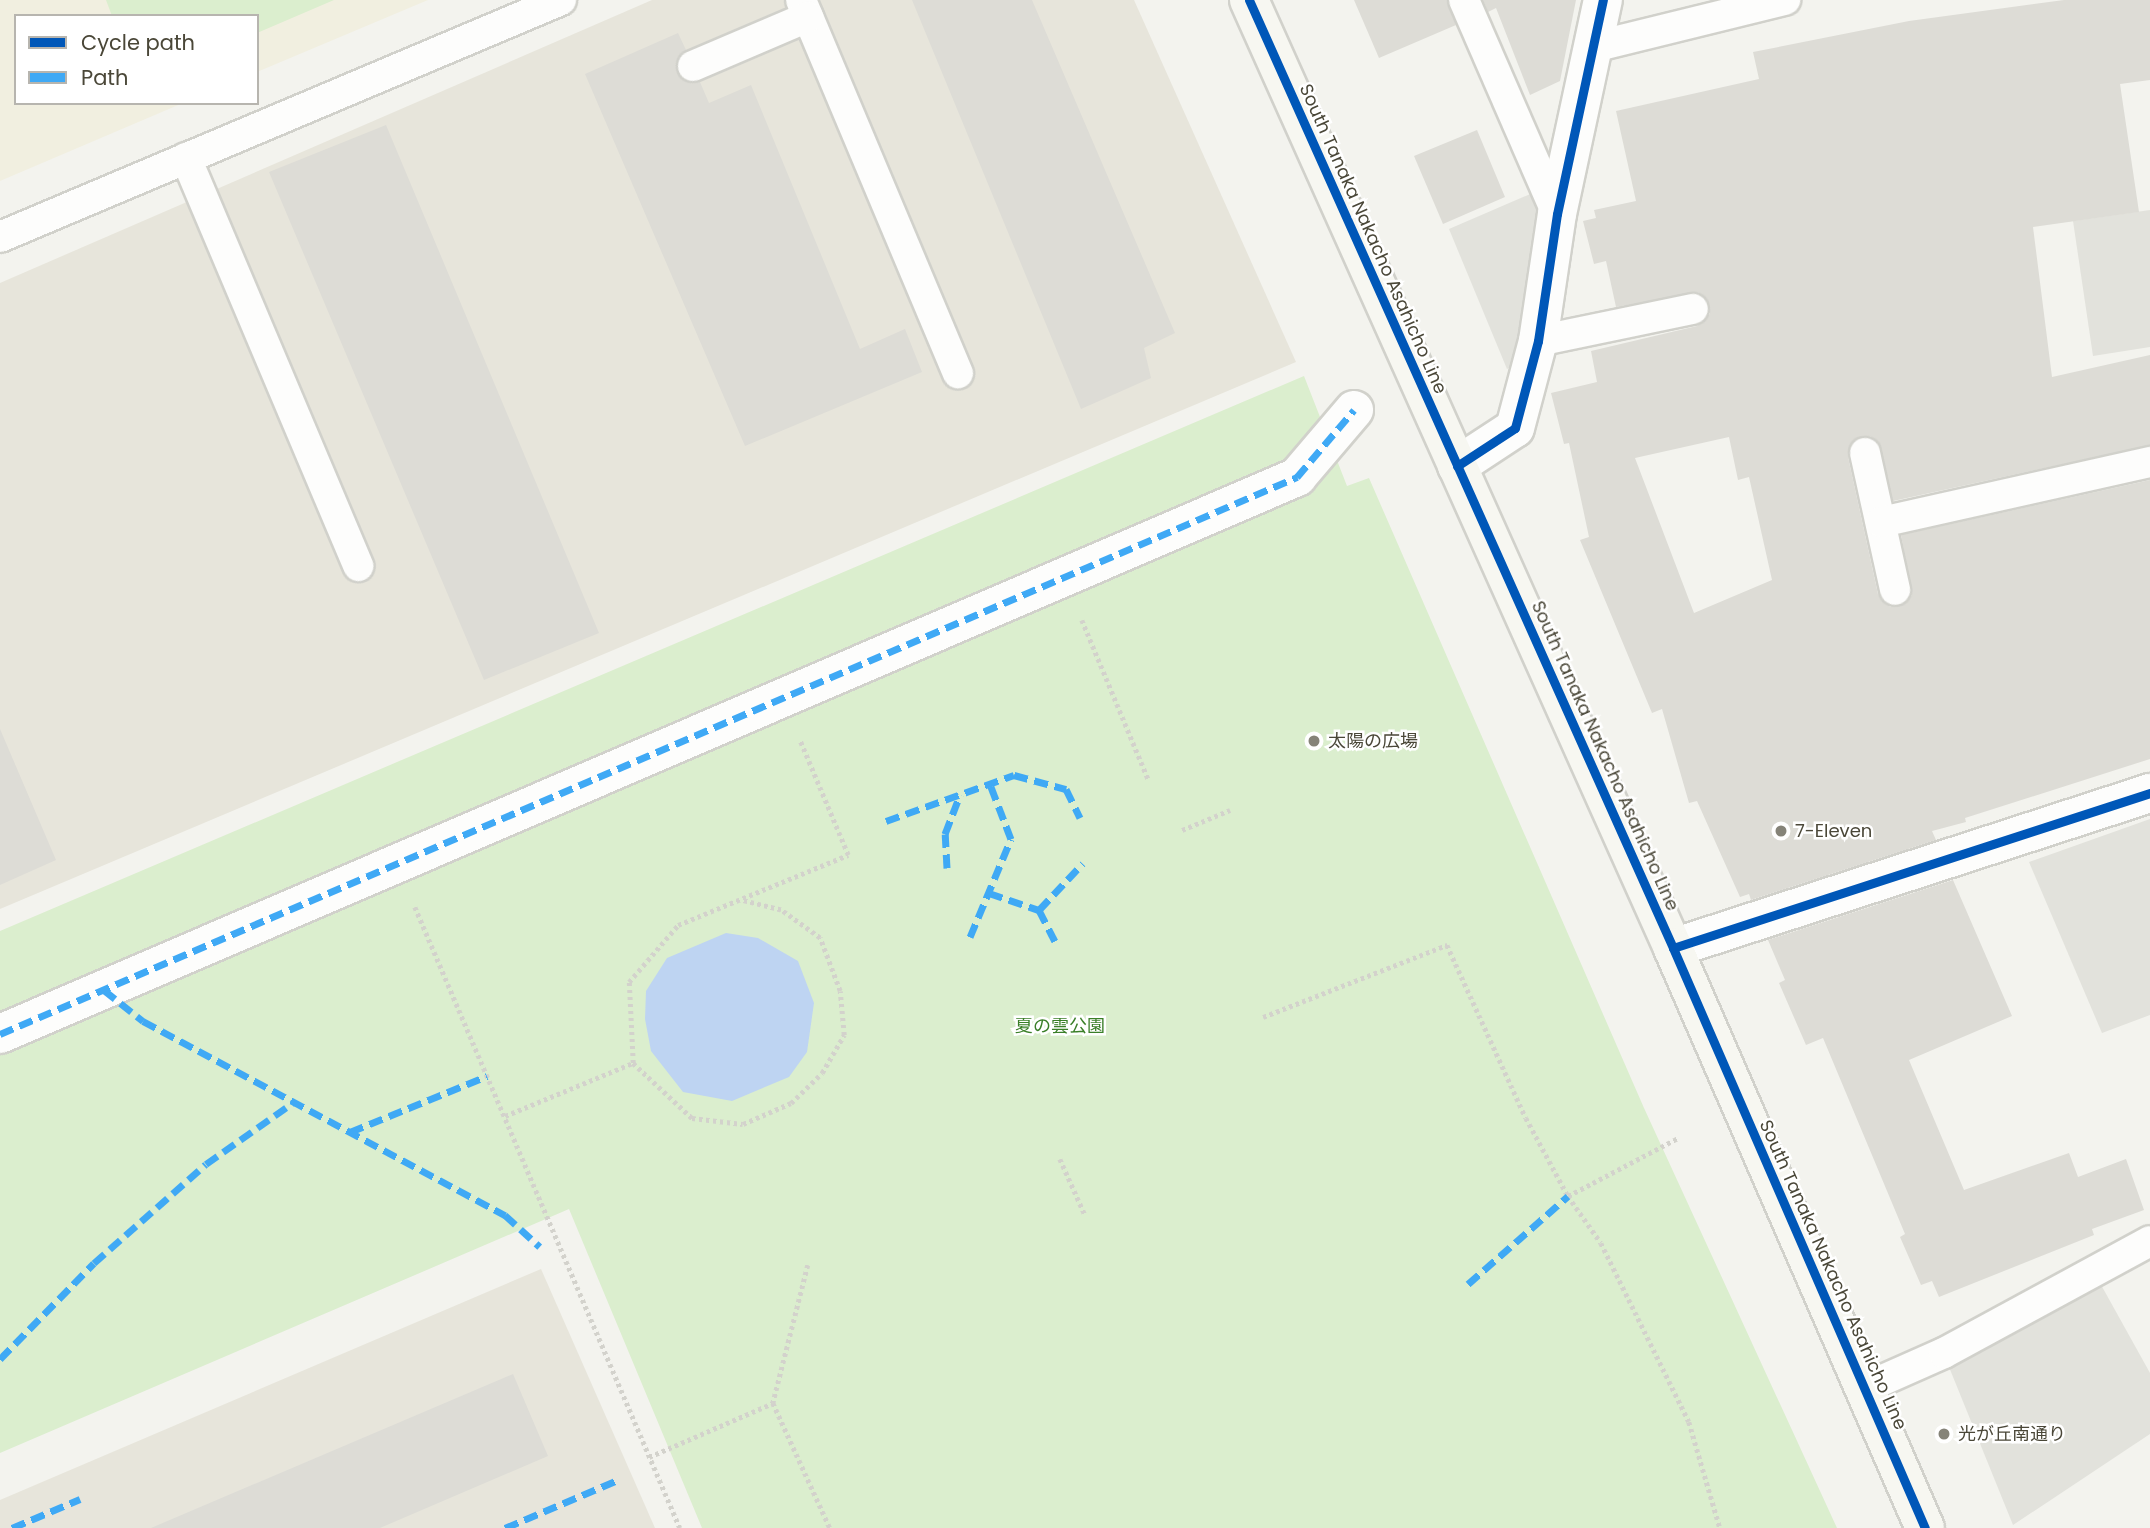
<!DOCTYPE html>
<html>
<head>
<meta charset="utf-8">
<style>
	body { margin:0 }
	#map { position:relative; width:2150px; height:1528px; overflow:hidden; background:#f3f3ee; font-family:Poppins,"Noto Sans JP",sans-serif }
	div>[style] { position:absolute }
	.residential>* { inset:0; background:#e7e5db }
	.education>* { inset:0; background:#f1efe0 }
	.green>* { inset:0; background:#dbeece }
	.parking>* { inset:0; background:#e2e2dc }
	.water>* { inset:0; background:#bed4f2 }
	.building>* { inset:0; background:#dddcd6 }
	.path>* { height:4.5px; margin-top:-2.25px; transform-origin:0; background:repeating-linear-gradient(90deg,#d3d2cc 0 3.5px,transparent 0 7px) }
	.roads { filter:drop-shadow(2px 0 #d1d1cb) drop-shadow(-2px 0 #d1d1cb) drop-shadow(0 2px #d1d1cb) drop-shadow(0 -2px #d1d1cb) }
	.lane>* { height:30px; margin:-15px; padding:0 15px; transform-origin:15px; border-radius:15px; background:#fdfdfc }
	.street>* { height:38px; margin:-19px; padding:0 19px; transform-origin:19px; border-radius:19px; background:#fdfdfc }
	.secondary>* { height:38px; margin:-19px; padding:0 19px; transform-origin:19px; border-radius:19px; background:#f7f7f1 }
	.quiet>* { height:7px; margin-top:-3.5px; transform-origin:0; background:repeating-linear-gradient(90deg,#3fa9f5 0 14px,transparent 0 21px) }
	.cycleway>* { height:9px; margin:-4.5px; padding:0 4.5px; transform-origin:4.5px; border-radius:4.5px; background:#0057b8 }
	.dots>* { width:19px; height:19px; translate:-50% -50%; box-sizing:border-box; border:4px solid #fff; border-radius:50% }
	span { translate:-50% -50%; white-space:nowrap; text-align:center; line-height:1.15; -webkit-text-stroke:5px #fff; paint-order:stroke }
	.street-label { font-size:18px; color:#4a4738 }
	.poi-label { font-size:18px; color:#4a4738 }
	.left { translate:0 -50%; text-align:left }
	.park-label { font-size:18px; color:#3a7f28 }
	.legend { position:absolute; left:14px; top:14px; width:245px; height:91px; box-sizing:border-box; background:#fff; border:2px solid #b7b5af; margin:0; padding:9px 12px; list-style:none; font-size:21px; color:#4a4738 }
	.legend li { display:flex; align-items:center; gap:14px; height:35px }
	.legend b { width:35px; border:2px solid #b7b5af }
</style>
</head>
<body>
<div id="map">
	<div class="residential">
		<div style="clip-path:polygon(652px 0,1134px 0,1296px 362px,0 909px,0 283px)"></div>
		<div style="clip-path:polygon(541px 1269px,655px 1528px,0 1528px,0 1500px)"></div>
	</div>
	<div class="education">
		<div style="clip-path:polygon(0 0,428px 0,257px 72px,257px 16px,16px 16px,16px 103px,183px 103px,0 181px)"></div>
	</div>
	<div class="green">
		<div style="clip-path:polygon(106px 0,334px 0,257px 33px,257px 16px,112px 16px)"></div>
		<div style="clip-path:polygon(1304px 376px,1347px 486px,1369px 478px,1644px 1108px,1837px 1528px,702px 1528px,569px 1209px,0 1453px,0 931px)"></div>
	</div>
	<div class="parking">
		<div style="clip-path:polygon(1535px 192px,1543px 213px,1517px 363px,1507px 369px,1449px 229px)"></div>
		<div style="clip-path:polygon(2150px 210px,2150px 347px,2093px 356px,2073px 221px)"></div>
		<div style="clip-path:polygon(2150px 819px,2150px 1015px,2102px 1033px,2029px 862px)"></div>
		<div style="clip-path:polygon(2100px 1283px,2150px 1373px,2150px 1434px,2013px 1525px,1949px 1367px)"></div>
	</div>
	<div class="water">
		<div style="clip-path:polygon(726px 933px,758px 938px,798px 961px,814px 1003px,807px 1052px,789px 1077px,732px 1101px,683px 1092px,651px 1051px,645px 1019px,646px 991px,667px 958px)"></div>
	</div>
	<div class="building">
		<div style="clip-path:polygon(912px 0,1032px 0,1175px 333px,1144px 348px,1151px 378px,1081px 409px)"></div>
		<div style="clip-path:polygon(1354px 0,1447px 0,1456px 25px,1379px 58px)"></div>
		<div style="clip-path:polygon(1483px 0,1576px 0,1560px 81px,1530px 95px,1496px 8px,1488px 12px)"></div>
		<div style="clip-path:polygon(evenodd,2064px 0,2150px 0,2150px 80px,2120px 84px,2139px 212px,2033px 227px,2052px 377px,2150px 355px,2150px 445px,1893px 501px,1877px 441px,1870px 436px,1854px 440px,1848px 457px,1878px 594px,1890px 607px,1906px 603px,1912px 595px,1901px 535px,2150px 480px,2150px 759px,1965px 818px,1966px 822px,1932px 831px,1936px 840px,1751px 900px,1749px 894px,1740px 897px,1697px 801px,1689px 803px,1662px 709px,1652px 713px,1580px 540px,1589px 537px,1569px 443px,1564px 444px,1551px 393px,1597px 382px,1591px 351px,1697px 326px,1710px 314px,1706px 298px,1698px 292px,1616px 307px,1606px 261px,1594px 264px,1583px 221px,1596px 218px,1594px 210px,1636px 201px,1616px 111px,1759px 79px,1753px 52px,1909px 21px,2064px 0,1729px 437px,1738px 480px,1749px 477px,1772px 580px,1694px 613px,1635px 458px,1729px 437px)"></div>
		<div style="clip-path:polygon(678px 33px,686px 50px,676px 63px,677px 73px,690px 83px,700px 82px,709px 103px,751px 85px,860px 349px,905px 329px,922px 372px,745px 446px,585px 74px)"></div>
		<div style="clip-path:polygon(386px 125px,599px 633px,484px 680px,269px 172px)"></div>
		<div style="clip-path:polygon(1477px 130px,1505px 197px,1443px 224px,1414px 156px)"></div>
		<div style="clip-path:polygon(0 729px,56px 860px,0 885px)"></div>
		<div style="clip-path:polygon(1953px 880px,2012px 1016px,1909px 1060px,1964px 1190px,2069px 1153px,2078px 1177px,2126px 1159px,2144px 1210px,2092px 1229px,2094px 1235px,1939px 1297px,1932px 1281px,1921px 1285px,1900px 1237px,1905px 1234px,1823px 1038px,1806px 1045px,1779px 983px,1785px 980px,1768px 940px)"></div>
		<div style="clip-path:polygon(513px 1374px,548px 1456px,380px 1528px,151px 1528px)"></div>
	</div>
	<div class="path">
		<div style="left:1082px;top:620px;width:174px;rotate:67.4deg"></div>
		<div style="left:1182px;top:830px;width:52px;rotate:-22.6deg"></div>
		<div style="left:415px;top:907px;width:675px;rotate:66.89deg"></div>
		<div style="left:1263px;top:1017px;width:198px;rotate:-21.4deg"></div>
		<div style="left:1447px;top:945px;width:190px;rotate:65.5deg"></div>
		<div style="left:1526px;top:1118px;width:89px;rotate:61.7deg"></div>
		<div style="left:1568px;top:1196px;width:57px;rotate:54.9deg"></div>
		<div style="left:1601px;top:1243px;width:199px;rotate:63.8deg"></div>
		<div style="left:1689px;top:1422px;width:110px;rotate:73.7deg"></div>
		<div style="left:633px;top:1063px;width:81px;rotate:43deg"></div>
		<div style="left:692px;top:1118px;width:51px;rotate:6.7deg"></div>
		<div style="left:743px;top:1124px;width:52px;rotate:-23.6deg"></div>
		<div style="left:791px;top:1103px;width:43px;rotate:-44.1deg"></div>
		<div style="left:822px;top:1073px;width:44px;rotate:-59.9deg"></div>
		<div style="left:844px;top:1035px;width:44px;rotate:-95.2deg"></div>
		<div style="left:840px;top:991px;width:57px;rotate:-110.7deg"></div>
		<div style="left:820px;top:938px;width:48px;rotate:-144.3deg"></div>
		<div style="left:781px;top:910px;width:41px;rotate:-166deg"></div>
		<div style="left:505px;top:1116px;width:139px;rotate:-22.5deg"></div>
		<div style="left:633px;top:1063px;width:81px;rotate:-92.8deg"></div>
		<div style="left:629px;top:982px;width:75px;rotate:-49.3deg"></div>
		<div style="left:678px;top:925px;width:184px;rotate:-22.4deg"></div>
		<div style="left:848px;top:855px;width:124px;rotate:-112.8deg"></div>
		<div style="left:1060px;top:1159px;width:61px;rotate:65.9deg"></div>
		<div style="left:1568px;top:1196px;width:124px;rotate:-27.8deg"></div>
		<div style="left:808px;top:1265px;width:142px;rotate:104.2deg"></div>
		<div style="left:773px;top:1403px;width:137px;rotate:65.5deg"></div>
		<div style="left:649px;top:1457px;width:135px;rotate:-23.5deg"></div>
	</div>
	<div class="roads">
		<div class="lane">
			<div style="left:801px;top:0;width:405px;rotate:67.2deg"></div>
			<div style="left:1464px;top:0;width:233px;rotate:66.5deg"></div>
			<div style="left:1593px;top:47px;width:198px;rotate:-13.8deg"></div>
			<div style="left:693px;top:66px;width:125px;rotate:-23.1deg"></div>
			<div style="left:186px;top:158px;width:443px;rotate:67.1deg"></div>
			<div style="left:0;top:237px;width:609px;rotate:-22.9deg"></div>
			<div style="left:1538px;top:341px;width:158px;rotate:-11.7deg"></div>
			<div style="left:1865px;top:453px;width:140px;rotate:77.6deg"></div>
			<div style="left:1881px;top:522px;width:276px;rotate:-12.6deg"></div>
			<div style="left:1865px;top:1388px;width:86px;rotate:-23.9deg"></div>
			<div style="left:1944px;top:1353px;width:234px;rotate:-28.5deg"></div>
		</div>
		<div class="street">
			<div style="left:1457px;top:466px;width:69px;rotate:-33.2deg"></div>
			<div style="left:1515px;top:428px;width:90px;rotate:-75.2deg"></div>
			<div style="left:1538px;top:341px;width:128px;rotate:-81.5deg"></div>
			<div style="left:1557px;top:214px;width:219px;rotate:-77.9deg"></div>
			<div style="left:1673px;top:948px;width:502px;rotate:-18deg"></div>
			<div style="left:0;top:1034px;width:1412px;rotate:-23.24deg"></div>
			<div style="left:1297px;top:477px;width:88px;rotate:-49.6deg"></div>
		</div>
		<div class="secondary">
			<div style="left:1249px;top:0;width:1038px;rotate:65.9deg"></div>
			<div style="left:1673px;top:948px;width:632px;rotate:66.52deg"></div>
		</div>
	</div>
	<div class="quiet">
		<div style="left:886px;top:821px;width:136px;rotate:-19.8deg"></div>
		<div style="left:1014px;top:775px;width:54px;rotate:15.1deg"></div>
		<div style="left:1066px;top:789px;width:32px;rotate:64deg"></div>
		<div style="left:947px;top:868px;width:34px;rotate:-93deg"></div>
		<div style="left:945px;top:834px;width:42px;rotate:-69deg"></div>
		<div style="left:989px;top:893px;width:53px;rotate:18.8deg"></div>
		<div style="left:1039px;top:910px;width:64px;rotate:-46.9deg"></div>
		<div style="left:1039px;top:910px;width:35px;rotate:63deg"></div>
		<div style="left:970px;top:937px;width:106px;rotate:-67.3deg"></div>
		<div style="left:1011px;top:839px;width:59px;rotate:-110.9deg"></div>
		<div style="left:104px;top:990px;width:50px;rotate:38.5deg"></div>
		<div style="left:143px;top:1021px;width:411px;rotate:28.2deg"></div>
		<div style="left:505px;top:1215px;width:47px;rotate:42.4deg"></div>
		<div style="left:0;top:1034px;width:1412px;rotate:-23.24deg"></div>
		<div style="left:1297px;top:477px;width:88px;rotate:-49.6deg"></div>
		<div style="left:350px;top:1132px;width:148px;rotate:-22.2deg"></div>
		<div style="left:1468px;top:1284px;width:133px;rotate:-41.3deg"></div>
		<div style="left:0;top:1359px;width:134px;rotate:-45.6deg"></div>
		<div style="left:94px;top:1263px;width:149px;rotate:-41.5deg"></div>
		<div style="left:206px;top:1164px;width:108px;rotate:-35.2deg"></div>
		<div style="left:12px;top:1528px;width:74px;rotate:-23.1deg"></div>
		<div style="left:505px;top:1528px;width:120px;rotate:-23.1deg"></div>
	</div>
	<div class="cycleway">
		<div style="left:1249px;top:0;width:1038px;rotate:65.9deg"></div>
		<div style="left:1673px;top:948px;width:632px;rotate:66.52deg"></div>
		<div style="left:1457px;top:466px;width:69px;rotate:-33.2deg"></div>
		<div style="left:1515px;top:428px;width:90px;rotate:-75.2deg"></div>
		<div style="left:1538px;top:341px;width:128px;rotate:-81.5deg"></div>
		<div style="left:1557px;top:214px;width:219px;rotate:-77.9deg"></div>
		<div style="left:1673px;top:948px;width:502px;rotate:-18deg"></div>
	</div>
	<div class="dots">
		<div style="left:1314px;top:741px;background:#858378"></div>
		<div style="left:1781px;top:831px;background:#858378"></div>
		<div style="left:1944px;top:1434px;background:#858378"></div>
	</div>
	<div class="street-label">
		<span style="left:1373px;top:239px;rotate:66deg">South Tanaka Nakacho Asahicho Line</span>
		<span style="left:1605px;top:756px;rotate:66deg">South Tanaka Nakacho Asahicho Line</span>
		<span style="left:1833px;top:1275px;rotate:66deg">South Tanaka Nakacho Asahicho Line</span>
	</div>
	<div class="poi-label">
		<span class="left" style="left:1328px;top:741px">太陽の広場</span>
		<span class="left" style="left:1795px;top:831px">7-Eleven</span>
		<span class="left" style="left:1958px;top:1434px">光が丘南通り</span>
	</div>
	<div class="park-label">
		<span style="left:1060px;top:1026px">夏の雲公園</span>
	</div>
	<ul class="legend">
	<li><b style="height:9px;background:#0057b8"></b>Cycle path</li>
	<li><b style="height:9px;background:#3fa9f5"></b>Path</li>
	</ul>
</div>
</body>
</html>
